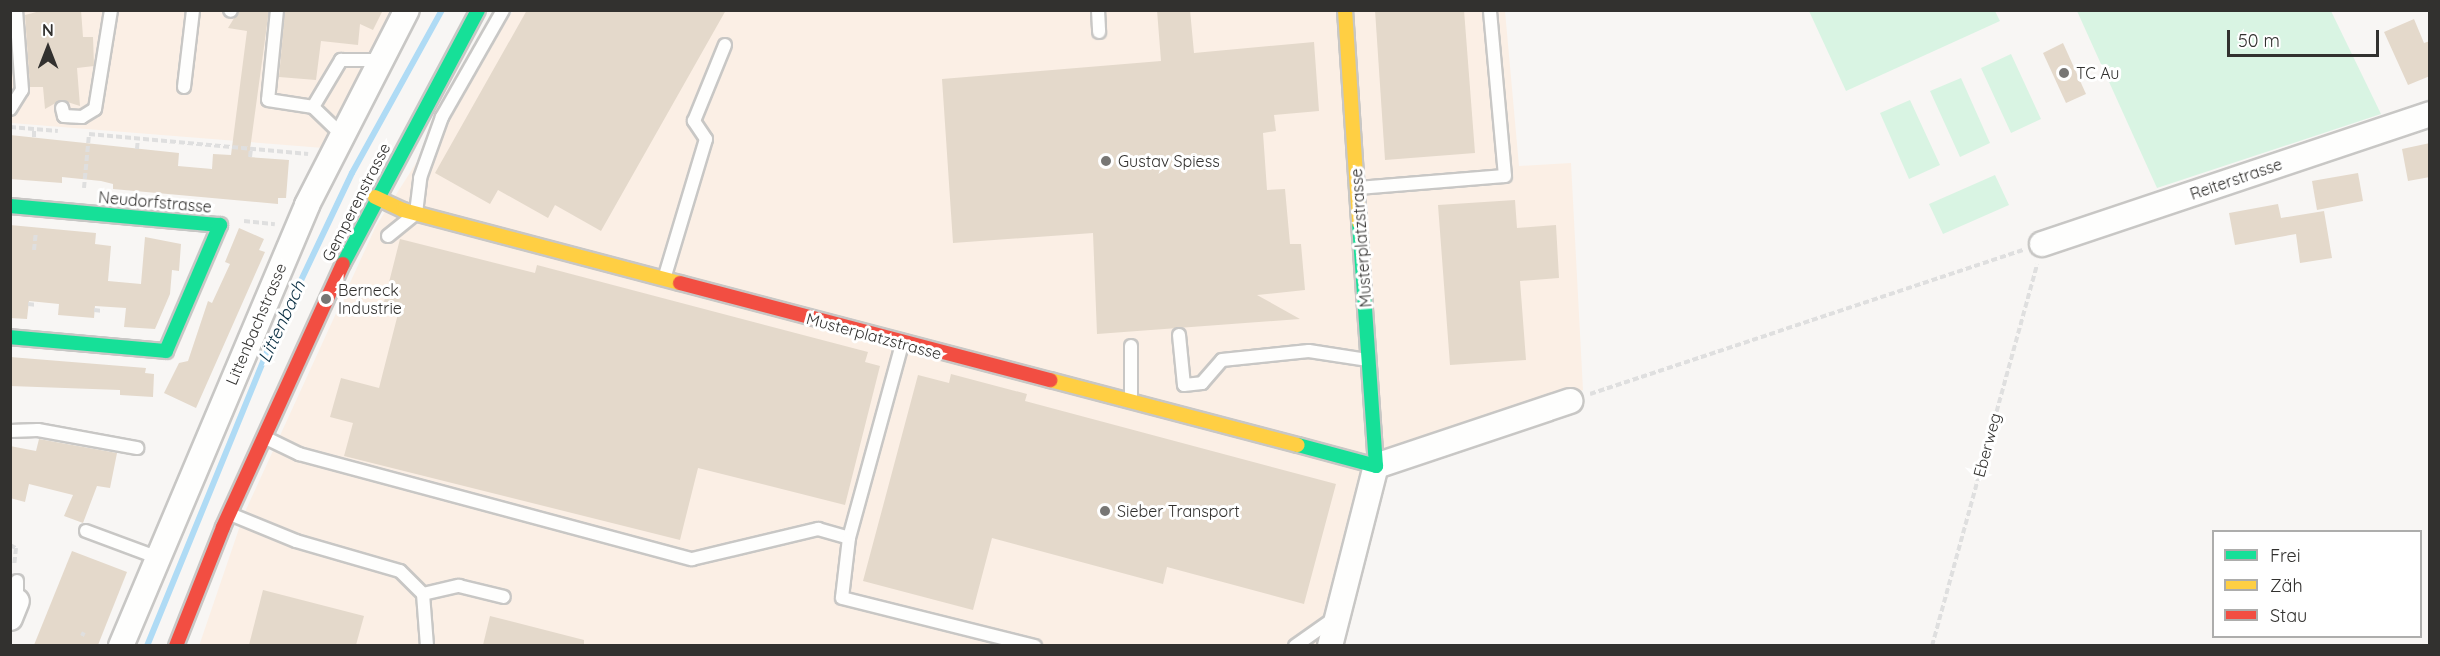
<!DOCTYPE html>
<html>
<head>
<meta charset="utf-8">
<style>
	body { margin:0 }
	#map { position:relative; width:2440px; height:656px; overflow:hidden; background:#f8f6f4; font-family:Quicksand,sans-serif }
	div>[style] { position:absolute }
	.industrial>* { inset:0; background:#fbefe5 }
	.green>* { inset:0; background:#d9f4e3 }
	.stream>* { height:6px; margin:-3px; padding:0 3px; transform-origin:3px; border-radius:3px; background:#afdbf5 }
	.building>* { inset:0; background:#e4d9cb }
	.path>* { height:4px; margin-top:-2px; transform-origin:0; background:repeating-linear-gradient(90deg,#dfdfdf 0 6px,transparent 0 9px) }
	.roads { filter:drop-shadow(2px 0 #c8c7c5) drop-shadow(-2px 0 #c8c7c5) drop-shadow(0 2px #c8c7c5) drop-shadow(0 -2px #c8c7c5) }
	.lane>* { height:12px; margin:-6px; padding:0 6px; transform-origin:6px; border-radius:6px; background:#fefefd }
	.street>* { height:24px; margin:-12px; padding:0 12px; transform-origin:12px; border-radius:12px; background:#fefefd }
	.fast>* { height:14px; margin:-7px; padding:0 7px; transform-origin:7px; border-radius:7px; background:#16e098 }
	.slow>* { height:14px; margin:-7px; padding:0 7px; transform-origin:7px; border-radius:7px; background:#ffcf43 }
	.jam>* { height:14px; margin:-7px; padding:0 7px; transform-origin:7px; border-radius:7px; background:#f24e42 }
	.dots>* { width:16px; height:16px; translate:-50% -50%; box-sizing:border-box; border:3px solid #fff; border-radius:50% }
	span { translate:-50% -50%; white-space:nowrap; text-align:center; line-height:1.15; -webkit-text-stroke:6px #fff; paint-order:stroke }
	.poi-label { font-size:16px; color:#32312f }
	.left { translate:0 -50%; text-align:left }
	.street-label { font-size:16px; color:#32312f }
	.water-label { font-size:18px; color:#092e42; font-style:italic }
	.frame { position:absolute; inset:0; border:12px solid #32312f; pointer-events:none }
	.legend { position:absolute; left:2212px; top:530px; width:210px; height:108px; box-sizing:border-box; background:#fff; border:2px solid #adadac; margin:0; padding:8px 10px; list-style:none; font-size:18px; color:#32312f }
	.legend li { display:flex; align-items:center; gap:12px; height:30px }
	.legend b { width:30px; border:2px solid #adadac }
	.north { position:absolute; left:18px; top:18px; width:60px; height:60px; -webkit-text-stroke:4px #fff; paint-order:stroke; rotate:0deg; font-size:16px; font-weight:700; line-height:24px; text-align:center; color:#32312f }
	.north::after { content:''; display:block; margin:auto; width:21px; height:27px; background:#32312f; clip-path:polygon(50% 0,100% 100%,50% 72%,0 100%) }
	.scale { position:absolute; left:2227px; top:30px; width:152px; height:27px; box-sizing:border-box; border:3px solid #32312f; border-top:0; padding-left:8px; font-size:18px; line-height:21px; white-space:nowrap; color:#32312f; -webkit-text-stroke:4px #fff; paint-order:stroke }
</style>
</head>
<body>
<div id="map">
	<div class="industrial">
		<div style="clip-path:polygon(11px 11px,407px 11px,336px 149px,11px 123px)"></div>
		<div style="clip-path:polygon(513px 11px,1505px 11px,1519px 166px,1571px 163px,1583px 390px,1371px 461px,1321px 645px,199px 646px,244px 514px,376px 226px)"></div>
	</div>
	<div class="green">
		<div style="clip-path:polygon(1809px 11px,1995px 11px,2000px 21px,1846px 91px)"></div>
		<div style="clip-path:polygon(2077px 11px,2331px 11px,2381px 114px,2157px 188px)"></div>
		<div style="clip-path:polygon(2011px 54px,2041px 119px,2011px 133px,1981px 68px)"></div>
		<div style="clip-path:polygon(1961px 78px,1990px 143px,1960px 157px,1930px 91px)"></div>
		<div style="clip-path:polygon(1910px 100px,1940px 165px,1909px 179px,1880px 113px)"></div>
		<div style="clip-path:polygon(1995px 175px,2009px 205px,1943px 234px,1929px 204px)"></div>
	</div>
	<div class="stream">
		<div style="left:147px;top:646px;width:318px;rotate:-67.8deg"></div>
		<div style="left:267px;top:352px;width:198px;rotate:-64.6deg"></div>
		<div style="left:352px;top:173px;width:186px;rotate:-61.1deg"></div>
	</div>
	<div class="building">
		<div style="clip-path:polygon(44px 10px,81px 10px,83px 37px,93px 37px,94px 66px,77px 68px,80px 106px,61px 100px,45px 109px,43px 87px,30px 87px,25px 15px)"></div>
		<div style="clip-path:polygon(239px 10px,269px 10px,249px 157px,289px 160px,286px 198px,278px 198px,278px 204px,113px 189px,113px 184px,101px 181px,62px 177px,62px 183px,10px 179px,10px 135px,179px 153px,178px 166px,212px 169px,213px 154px,231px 155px,247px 31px,228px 28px)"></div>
		<div style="clip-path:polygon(285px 10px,383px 10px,373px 30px,360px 24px,358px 45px,321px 41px,316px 80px,279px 77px)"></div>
		<div style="clip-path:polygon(527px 10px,726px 10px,601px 231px,555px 205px,548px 218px,498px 190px,490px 204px,435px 173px)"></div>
		<div style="clip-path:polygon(1157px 10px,1190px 10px,1194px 53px,1314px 42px,1319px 111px,1274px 115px,1276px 131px,1263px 133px,1267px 190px,1285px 189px,1290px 244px,1301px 244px,1305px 290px,1257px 295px,1300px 319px,1097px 334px,1093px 233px,953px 243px,942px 79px,1161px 61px)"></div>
		<div style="clip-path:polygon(1375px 10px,1464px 10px,1475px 153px,1385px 160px)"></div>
		<div style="clip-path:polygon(2414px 19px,2424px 43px,2430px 41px,2430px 76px,2408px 85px,2384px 32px)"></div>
		<div style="clip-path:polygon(2063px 43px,2086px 94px,2066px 103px,2043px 53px)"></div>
		<div style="clip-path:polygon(2430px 143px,2430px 177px,2408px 181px,2402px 149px)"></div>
		<div style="clip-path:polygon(2358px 173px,2363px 201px,2317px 210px,2312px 181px)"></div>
		<div style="clip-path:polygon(1515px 200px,1517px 228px,1556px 225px,1559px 278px,1520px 281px,1526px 360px,1450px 365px,1438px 205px)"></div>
		<div style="clip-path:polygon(2278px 204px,2281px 218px,2324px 211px,2332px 258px,2300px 263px,2296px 234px,2235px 245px,2229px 213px)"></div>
		<div style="clip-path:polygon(10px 225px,96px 233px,95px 244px,111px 246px,108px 281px,141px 284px,145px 237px,181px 244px,179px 271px,172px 270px,170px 294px,155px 329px,124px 327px,126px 308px,95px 306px,94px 318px,58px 315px,59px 304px,29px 301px,27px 319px,10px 318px)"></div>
		<div style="clip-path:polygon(239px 228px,264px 239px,259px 250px,265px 252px,196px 408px,164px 393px,179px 363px,188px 361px,208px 301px,212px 303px,230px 264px,225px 262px)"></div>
		<div style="clip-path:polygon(400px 239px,535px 273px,537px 265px,868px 352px,865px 362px,880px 366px,845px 505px,698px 468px,680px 540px,344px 456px,353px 423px,330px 417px,341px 378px,379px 388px,400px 306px,384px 302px)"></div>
		<div style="clip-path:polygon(10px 357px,146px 368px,145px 373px,154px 374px,153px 397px,120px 395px,120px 390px,10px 386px)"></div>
		<div style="clip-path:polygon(951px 374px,1027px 394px,1025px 401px,1336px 484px,1304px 604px,1167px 567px,1163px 584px,992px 538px,973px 610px,863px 581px,918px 375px,949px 383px)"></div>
		<div style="clip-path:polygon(39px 439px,117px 453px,110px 488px,97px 486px,83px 523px,64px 516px,73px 495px,29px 484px,25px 502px,10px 498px,10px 446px,36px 451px)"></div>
		<div style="clip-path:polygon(72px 551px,127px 572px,98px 645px,34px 645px)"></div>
		<div style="clip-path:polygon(263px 590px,364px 616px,356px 645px,249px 645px)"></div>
		<div style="clip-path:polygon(490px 616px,584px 640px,584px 645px,483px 645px)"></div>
	</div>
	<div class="path">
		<div style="left:10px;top:127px;width:48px;rotate:4.8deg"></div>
		<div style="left:34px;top:137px;width:8px;rotate:-90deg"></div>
		<div style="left:137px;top:149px;width:11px;rotate:-85deg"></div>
		<div style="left:250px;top:157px;width:8px;rotate:-83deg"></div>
		<div style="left:84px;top:188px;width:54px;rotate:-84.7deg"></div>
		<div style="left:89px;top:134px;width:220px;rotate:5.2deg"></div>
		<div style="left:244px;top:221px;width:31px;rotate:6deg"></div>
		<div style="left:34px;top:250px;width:18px;rotate:-84deg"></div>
		<div style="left:28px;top:304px;width:9px;rotate:6deg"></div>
		<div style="left:94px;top:310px;width:9px;rotate:6deg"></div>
		<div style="left:1590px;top:394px;width:457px;rotate:-18.4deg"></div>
		<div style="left:10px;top:545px;width:7px;rotate:27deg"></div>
		<div style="left:16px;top:548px;width:18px;rotate:96deg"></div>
		<div style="left:82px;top:636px;width:4px;rotate:-63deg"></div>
		<div style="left:1932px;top:646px;width:396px;rotate:-74.6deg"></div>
	</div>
	<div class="roads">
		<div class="lane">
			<div style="left:230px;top:10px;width:1px;rotate:45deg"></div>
			<div style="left:277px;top:10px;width:90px;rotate:95.7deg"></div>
			<div style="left:268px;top:100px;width:46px;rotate:8.8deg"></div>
			<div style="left:313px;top:107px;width:55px;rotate:-59.2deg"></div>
			<div style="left:341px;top:60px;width:39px"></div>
			<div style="left:1098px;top:10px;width:22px;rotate:87deg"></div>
			<div style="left:184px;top:87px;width:78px;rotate:-83.3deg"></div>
			<div style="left:313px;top:107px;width:40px;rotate:44deg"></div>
			<div style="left:62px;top:108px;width:8px;rotate:76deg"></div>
			<div style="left:64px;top:116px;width:18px;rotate:3deg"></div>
			<div style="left:82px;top:117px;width:15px;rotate:-32deg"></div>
			<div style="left:95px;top:109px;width:100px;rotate:-80.8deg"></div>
			<div style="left:10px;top:109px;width:22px;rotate:-58deg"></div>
			<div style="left:22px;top:90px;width:80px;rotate:-94.3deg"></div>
			<div style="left:1358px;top:188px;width:147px;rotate:-4.7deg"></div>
			<div style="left:1505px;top:176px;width:167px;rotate:-95.2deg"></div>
			<div style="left:388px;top:236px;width:36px;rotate:-39deg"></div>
			<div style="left:416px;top:213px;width:35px;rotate:-83deg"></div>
			<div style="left:420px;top:178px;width:65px;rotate:-70.2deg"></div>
			<div style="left:442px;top:117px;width:123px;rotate:-60.3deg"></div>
			<div style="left:664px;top:279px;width:146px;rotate:-73.3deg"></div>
			<div style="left:706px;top:139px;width:22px;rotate:-124deg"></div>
			<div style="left:694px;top:121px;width:82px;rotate:-67.8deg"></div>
			<div style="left:1179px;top:335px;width:50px;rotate:84.3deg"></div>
			<div style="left:1184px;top:385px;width:18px;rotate:-6deg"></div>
			<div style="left:1202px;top:383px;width:30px;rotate:-49deg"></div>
			<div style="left:1222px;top:360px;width:87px;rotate:-5.9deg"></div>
			<div style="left:1309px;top:351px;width:60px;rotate:8.7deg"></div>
			<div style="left:1131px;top:346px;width:53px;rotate:90deg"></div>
			<div style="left:10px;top:431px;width:28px;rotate:-2deg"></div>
			<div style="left:38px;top:430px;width:101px;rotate:10.3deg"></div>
			<div style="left:266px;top:438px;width:37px;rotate:26deg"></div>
			<div style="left:299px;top:454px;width:407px;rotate:15deg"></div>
			<div style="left:692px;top:559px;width:130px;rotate:-13.4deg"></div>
			<div style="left:818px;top:529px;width:32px;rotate:16deg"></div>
			<div style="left:849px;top:538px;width:201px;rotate:-74.7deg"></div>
			<div style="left:230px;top:514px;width:71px;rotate:22.2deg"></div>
			<div style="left:296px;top:541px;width:108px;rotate:16.1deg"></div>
			<div style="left:400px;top:571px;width:33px;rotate:45deg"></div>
			<div style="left:86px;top:531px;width:75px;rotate:20.4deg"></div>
			<div style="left:849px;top:538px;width:60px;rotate:96.7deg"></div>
			<div style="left:842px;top:598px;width:199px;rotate:14deg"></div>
			<div style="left:17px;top:581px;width:20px;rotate:90deg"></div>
			<div style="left:427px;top:646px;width:52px;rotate:-94.4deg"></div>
			<div style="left:423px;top:594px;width:37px;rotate:-13deg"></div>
			<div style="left:459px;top:586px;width:46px;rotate:13.7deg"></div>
			<div style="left:1295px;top:646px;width:50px;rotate:-35.3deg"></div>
		</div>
		<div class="street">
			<div style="left:2042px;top:244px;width:409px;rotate:-18.5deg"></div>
			<div style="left:10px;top:618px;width:18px;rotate:-68deg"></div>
			<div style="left:121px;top:646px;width:479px;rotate:-67.1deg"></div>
			<div style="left:307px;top:205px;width:219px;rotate:-62.9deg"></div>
			<div style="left:1330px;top:646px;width:186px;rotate:-75.7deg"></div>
			<div style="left:1376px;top:466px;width:205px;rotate:-18.5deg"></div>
		</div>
		<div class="fast">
			<div style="left:10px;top:206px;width:211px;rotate:5.2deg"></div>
			<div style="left:220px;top:225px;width:137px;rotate:113.2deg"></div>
			<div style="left:166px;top:351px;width:157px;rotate:-174.9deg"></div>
			<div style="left:343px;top:264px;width:288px;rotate:-62deg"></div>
			<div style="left:1298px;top:445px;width:81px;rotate:15.1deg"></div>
			<div style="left:1376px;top:466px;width:244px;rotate:-94deg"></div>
		</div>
		<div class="slow">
			<div style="left:1345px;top:10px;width:213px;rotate:86.2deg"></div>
			<div style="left:375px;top:197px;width:31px;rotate:25deg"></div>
			<div style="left:403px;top:210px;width:286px;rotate:14.8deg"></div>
			<div style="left:1050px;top:380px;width:256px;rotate:14.7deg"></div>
		</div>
		<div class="jam">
			<div style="left:680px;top:283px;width:383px;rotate:14.7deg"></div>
			<div style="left:176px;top:646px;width:128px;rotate:-68.4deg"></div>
			<div style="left:223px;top:527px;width:289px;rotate:-65.5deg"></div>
		</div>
	</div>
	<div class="dots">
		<div style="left:2064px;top:73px;background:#777674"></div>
		<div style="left:1106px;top:161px;background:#777674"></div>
		<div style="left:326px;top:299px;background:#777674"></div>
		<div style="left:1105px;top:511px;background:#777674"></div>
	</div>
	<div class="poi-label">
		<span class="left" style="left:2076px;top:73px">TC Au</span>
		<span class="left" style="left:1118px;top:161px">Gustav Spiess</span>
		<span class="left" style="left:338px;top:299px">Berneck<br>Industrie</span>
		<span class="left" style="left:1117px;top:511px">Sieber Transport</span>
	</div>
	<div class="street-label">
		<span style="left:2236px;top:179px;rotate:-19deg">Reiterstrasse</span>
		<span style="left:155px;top:202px;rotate:5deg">Neudorfstrasse</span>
		<span style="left:356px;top:202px;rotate:-63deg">Gemperenstrasse</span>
		<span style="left:1361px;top:238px;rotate:-94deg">Musterplatzstrasse</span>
		<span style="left:256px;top:324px;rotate:-67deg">Littenbachstrasse</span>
		<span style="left:874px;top:336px;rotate:15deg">Musterplatzstrasse</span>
		<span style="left:1987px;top:445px;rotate:-75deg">Eberweg</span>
	</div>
	<div class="water-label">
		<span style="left:282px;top:322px;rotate:-65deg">Littenbach</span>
	</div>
	<div class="frame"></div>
	<ul class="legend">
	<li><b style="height:8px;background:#16e098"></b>Frei</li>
	<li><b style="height:8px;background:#ffcf43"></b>Zäh</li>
	<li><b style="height:8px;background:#f24e42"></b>Stau</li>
	</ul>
	<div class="north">N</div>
	<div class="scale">50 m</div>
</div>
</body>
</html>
